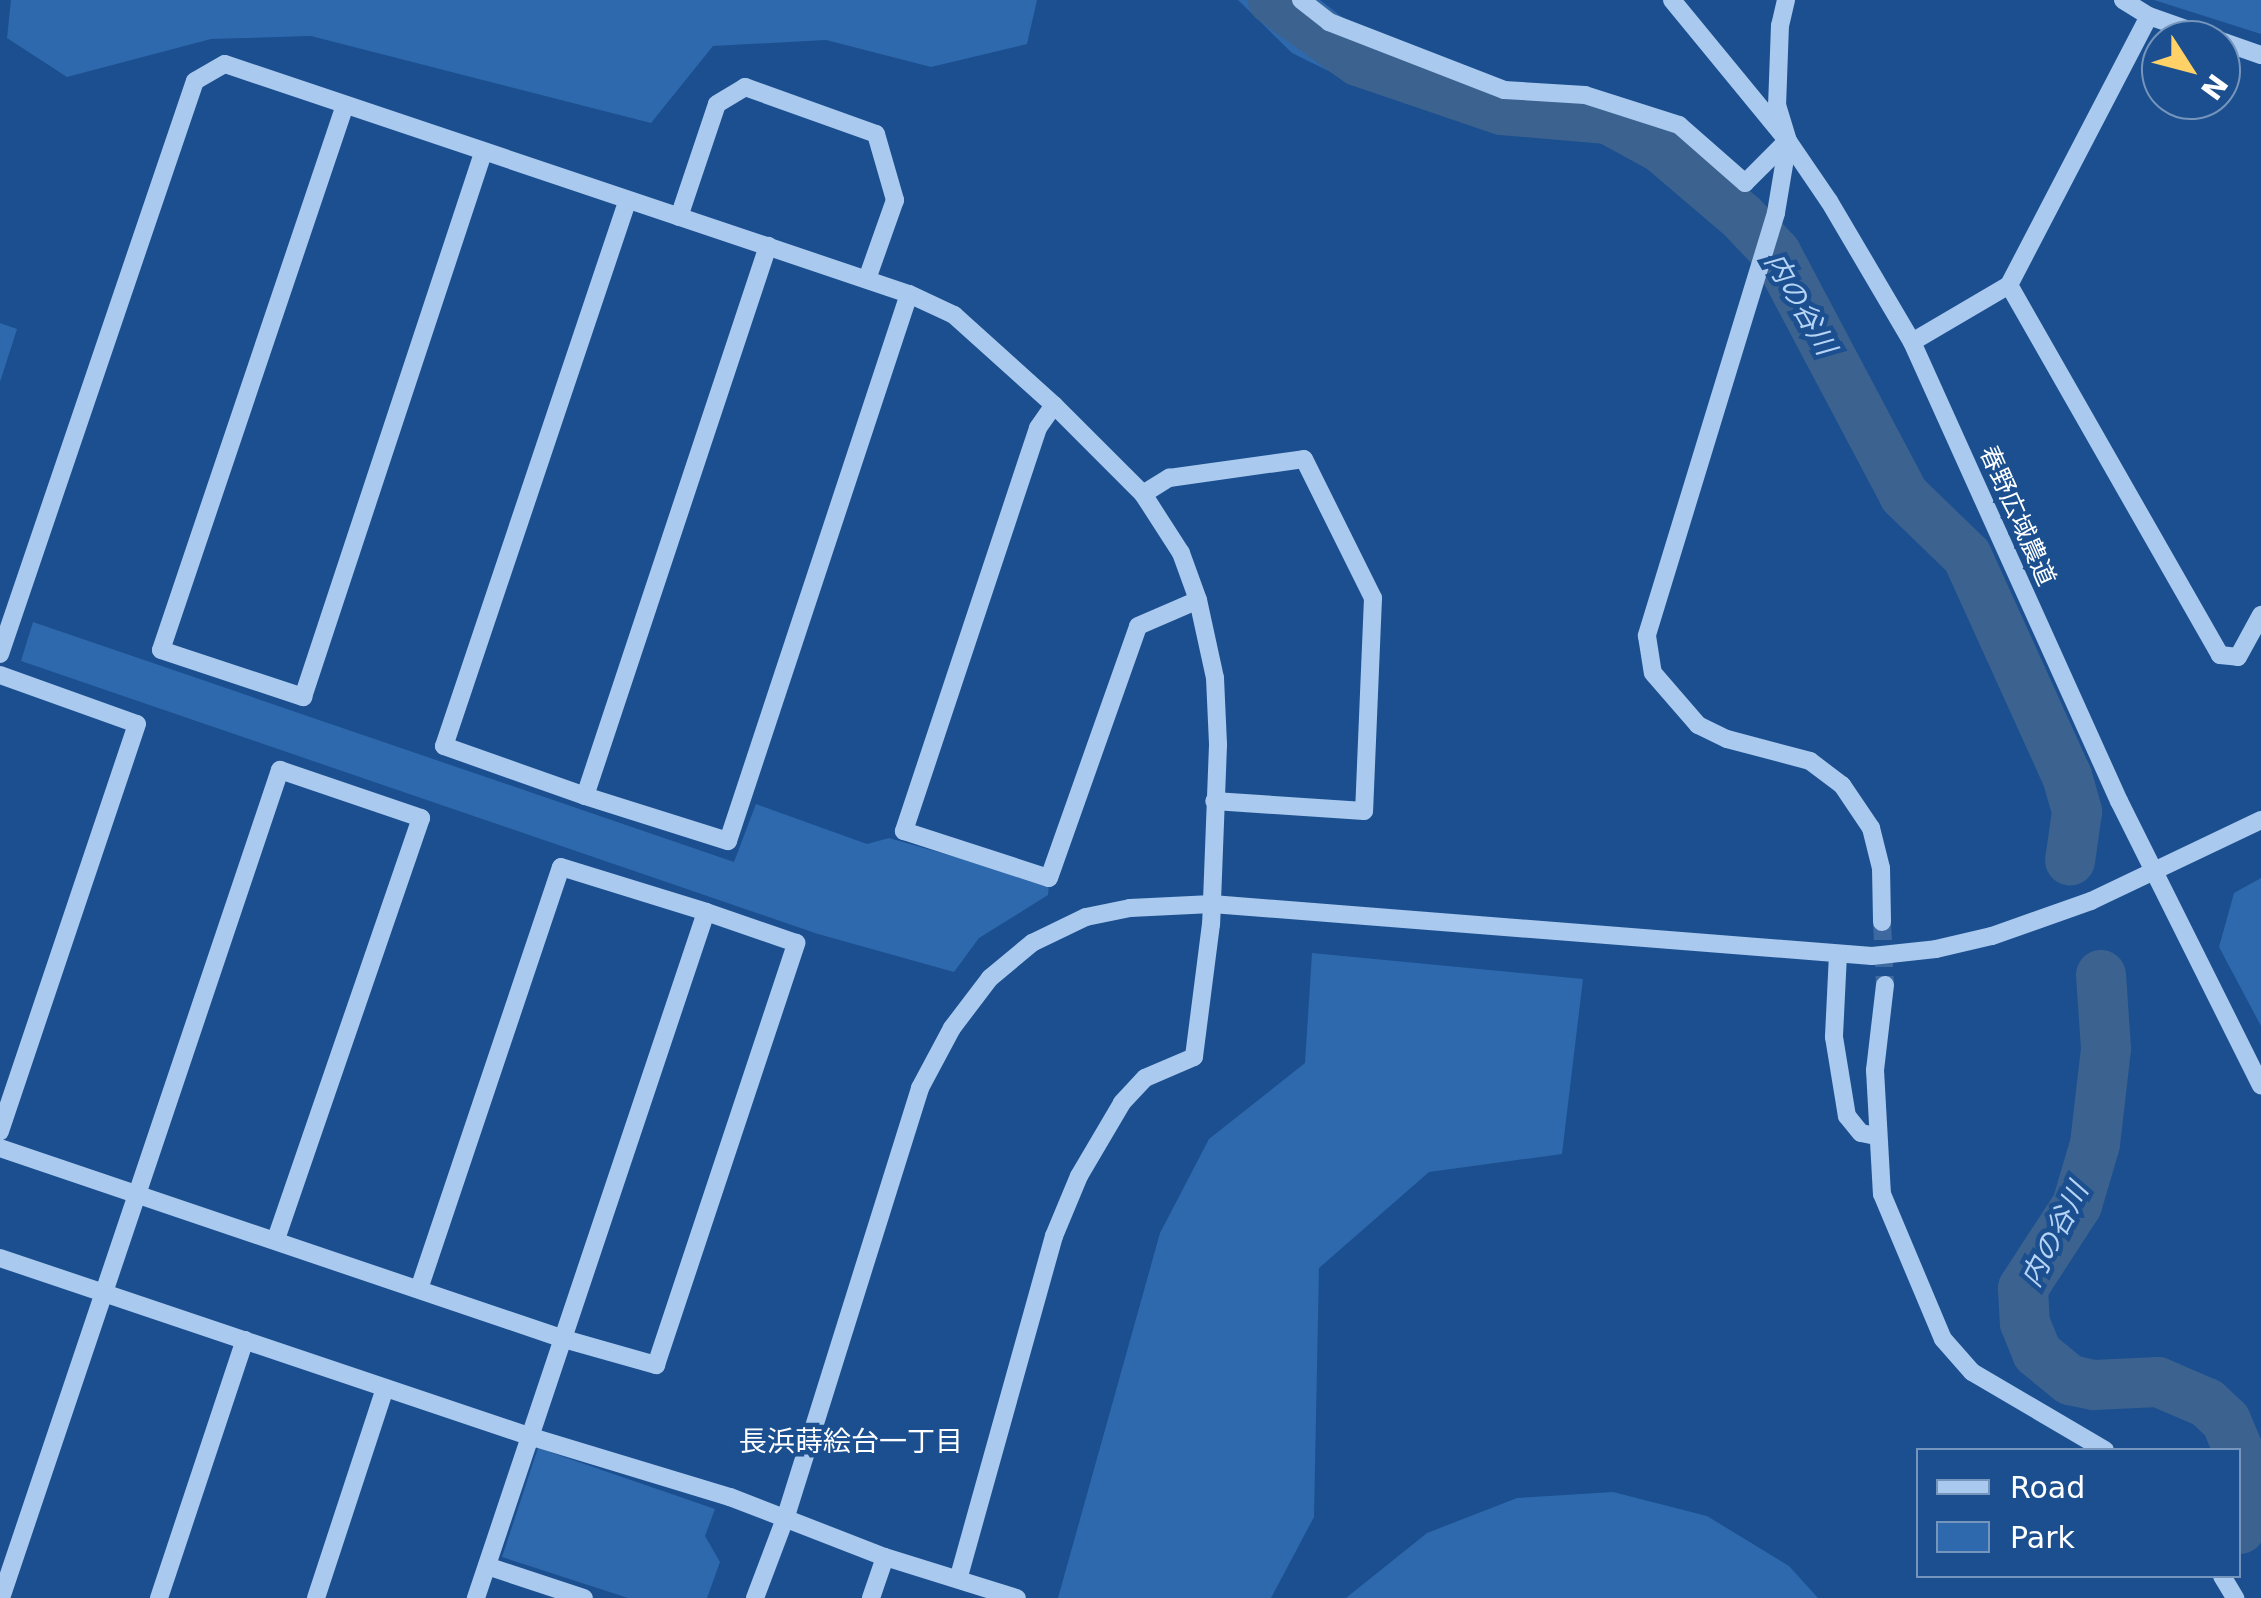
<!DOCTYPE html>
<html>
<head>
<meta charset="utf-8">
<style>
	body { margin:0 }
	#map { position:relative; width:2261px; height:1598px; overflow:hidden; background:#1b4f8f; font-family:"DejaVu Sans","Noto Sans JP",sans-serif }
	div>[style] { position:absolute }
	.green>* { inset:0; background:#2e69ad }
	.river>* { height:50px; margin:-25px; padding:0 25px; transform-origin:25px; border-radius:25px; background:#3c6290 }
	.minor-tunnel>* { height:18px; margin-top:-9px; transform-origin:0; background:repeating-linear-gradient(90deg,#3d69a0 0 18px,transparent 0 27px) }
	.minor>* { height:18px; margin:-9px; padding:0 9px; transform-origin:9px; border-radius:9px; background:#a9c9ee }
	span { translate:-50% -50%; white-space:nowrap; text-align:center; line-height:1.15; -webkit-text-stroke:9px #1b4f8f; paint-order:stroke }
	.street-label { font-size:25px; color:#fff }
	.water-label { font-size:28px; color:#b5d3f5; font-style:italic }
	.neighbourhood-label { font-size:28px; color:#fff }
	.legend { position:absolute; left:1916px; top:1448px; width:325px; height:130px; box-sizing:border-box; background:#1b4f8f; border:2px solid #7695bc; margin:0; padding:12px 18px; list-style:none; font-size:30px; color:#fff }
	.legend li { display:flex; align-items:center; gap:20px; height:50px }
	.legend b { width:50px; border:2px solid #7695bc }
	.north { position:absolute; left:2141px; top:20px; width:100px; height:100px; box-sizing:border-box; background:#1b4f8f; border:2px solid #7695bc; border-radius:50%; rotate:126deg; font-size:28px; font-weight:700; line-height:40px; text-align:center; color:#fff }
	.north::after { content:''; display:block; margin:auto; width:35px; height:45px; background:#ffd166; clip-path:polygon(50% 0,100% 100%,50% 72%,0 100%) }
</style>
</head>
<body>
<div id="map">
	<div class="green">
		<div style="clip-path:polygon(11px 0,1037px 0,1027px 44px,931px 67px,826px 40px,713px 46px,651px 123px,311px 36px,211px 39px,67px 77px,7px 38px)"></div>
		<div style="clip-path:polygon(1238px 0,1320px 0,1378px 45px,1367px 90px,1292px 53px)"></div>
		<div style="clip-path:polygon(2154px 0,2261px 0,2261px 34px)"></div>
		<div style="clip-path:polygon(0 323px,17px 329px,0 382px)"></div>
		<div style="clip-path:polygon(33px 622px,734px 862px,756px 804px,867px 844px,889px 838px,1049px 884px,1048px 895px,979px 938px,954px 972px,818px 934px,21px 661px)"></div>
		<div style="clip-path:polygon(2261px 878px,2261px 1026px,2219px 947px,2234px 893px)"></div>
		<div style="clip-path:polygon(1312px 953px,1583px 979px,1562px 1154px,1429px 1172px,1319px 1268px,1314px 1517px,1271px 1598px,1058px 1598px,1160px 1233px,1209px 1139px,1305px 1063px)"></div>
		<div style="clip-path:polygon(538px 1448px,715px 1509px,705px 1536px,720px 1562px,707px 1598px,628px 1598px,502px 1557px)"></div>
		<div style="clip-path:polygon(1613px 1492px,1707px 1516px,1789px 1566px,1818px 1598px,1346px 1598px,1427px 1533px,1517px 1498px)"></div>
	</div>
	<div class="river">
		<div style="left:1273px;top:0;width:105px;rotate:35.7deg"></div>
		<div style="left:1358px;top:61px;width:152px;rotate:18.8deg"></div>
		<div style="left:1502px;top:110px;width:106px;rotate:4.9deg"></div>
		<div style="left:1608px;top:119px;width:60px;rotate:28.7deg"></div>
		<div style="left:1661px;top:148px;width:106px;rotate:40.4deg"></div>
		<div style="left:1742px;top:217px;width:50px;rotate:46.6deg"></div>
		<div style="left:1776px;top:253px;width:274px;rotate:62.1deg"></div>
		<div style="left:1904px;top:495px;width:88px;rotate:44.1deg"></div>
		<div style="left:1967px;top:556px;width:242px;rotate:65.6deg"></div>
		<div style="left:2067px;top:776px;width:37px;rotate:74deg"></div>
		<div style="left:2077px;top:812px;width:49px;rotate:98.1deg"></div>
		<div style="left:2101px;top:975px;width:74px;rotate:86.1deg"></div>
		<div style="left:2106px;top:1049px;width:96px;rotate:96.6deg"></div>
		<div style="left:2095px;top:1144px;width:64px;rotate:106.4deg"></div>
		<div style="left:2077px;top:1205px;width:99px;rotate:123deg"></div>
		<div style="left:2023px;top:1288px;width:35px;rotate:87deg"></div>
		<div style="left:2025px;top:1323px;width:32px;rotate:68deg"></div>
		<div style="left:2037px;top:1353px;width:43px;rotate:39.3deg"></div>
		<div style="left:2070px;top:1380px;width:25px;rotate:12deg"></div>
		<div style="left:2094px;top:1385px;width:64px;rotate:-2.7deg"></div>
		<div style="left:2158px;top:1382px;width:53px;rotate:23.2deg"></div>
		<div style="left:2207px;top:1403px;width:26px;rotate:43deg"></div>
		<div style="left:2226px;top:1421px;width:38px;rotate:67deg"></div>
		<div style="left:2241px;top:1456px;width:73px;rotate:90.8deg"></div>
	</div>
	<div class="minor-tunnel">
		<div style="left:1882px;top:922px;width:63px;rotate:87.3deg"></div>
	</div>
	<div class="minor">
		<div style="left:1301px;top:0;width:36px;rotate:38deg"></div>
		<div style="left:1329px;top:22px;width:188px;rotate:21.2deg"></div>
		<div style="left:1504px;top:90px;width:81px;rotate:3.5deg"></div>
		<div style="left:1585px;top:95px;width:99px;rotate:17.7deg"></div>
		<div style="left:1679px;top:125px;width:88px;rotate:41.3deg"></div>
		<div style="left:1745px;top:183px;width:59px;rotate:-45deg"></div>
		<div style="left:1672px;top:0;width:183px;rotate:50.6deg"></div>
		<div style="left:1788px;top:141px;width:73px;rotate:55.7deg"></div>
		<div style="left:1829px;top:201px;width:164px;rotate:59.5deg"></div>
		<div style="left:1912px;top:342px;width:504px;rotate:65.73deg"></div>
		<div style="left:2119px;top:801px;width:318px;rotate:63.5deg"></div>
		<div style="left:1786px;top:0;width:26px;rotate:103deg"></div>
		<div style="left:1780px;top:25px;width:80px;rotate:92.1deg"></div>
		<div style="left:1777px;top:105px;width:38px;rotate:73deg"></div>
		<div style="left:1788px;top:141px;width:73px;rotate:99.5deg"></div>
		<div style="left:1776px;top:213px;width:442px;rotate:107deg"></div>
		<div style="left:1647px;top:636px;width:37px;rotate:81deg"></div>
		<div style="left:1653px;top:673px;width:69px;rotate:49.1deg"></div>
		<div style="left:1698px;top:725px;width:32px;rotate:26deg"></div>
		<div style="left:1727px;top:739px;width:86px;rotate:14.8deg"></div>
		<div style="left:1810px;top:761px;width:40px;rotate:37deg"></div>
		<div style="left:1842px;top:785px;width:52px;rotate:56deg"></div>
		<div style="left:1871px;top:828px;width:41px;rotate:76deg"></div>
		<div style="left:1881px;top:868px;width:54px;rotate:88.9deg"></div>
		<div style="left:2123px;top:0;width:31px;rotate:32deg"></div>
		<div style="left:2149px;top:16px;width:72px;rotate:19.4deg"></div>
		<div style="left:2221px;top:41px;width:42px;rotate:19.3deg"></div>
		<div style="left:345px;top:105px;width:575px;rotate:108.66deg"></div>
		<div style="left:161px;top:650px;width:150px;rotate:18.3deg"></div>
		<div style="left:303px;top:697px;width:573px;rotate:-71.69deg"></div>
		<div style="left:627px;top:202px;width:574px;rotate:108.59deg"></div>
		<div style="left:444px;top:746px;width:150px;rotate:19.5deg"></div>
		<div style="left:585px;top:796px;width:150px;rotate:17.5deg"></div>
		<div style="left:728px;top:841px;width:576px;rotate:-71.69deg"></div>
		<div style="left:679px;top:217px;width:119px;rotate:-71.4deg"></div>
		<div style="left:717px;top:104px;width:33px;rotate:-31deg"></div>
		<div style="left:745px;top:87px;width:139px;rotate:19.7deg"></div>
		<div style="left:876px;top:134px;width:69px;rotate:73.9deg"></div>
		<div style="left:895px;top:200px;width:84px;rotate:109.5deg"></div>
		<div style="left:2009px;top:285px;width:426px;rotate:60.3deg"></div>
		<div style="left:2220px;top:655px;width:18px;rotate:6deg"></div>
		<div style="left:2238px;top:657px;width:48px;rotate:-61.3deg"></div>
		<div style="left:1912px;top:342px;width:113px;rotate:-30.4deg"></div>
		<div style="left:2009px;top:285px;width:303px;rotate:-62.5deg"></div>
		<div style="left:1054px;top:405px;width:28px;rotate:125deg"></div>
		<div style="left:1038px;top:428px;width:425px;rotate:108.4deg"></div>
		<div style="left:904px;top:831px;width:152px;rotate:18deg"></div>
		<div style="left:1049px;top:878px;width:267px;rotate:-70.5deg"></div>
		<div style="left:1138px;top:626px;width:65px;rotate:-23.4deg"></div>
		<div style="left:1143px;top:494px;width:31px;rotate:-32deg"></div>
		<div style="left:1169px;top:478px;width:136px;rotate:-8deg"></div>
		<div style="left:1304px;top:459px;width:155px;rotate:63.6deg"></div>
		<div style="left:1373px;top:598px;width:213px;rotate:92.4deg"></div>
		<div style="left:1364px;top:811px;width:150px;rotate:-176.2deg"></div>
		<div style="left:0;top:654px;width:605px;rotate:-71.21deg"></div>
		<div style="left:195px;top:81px;width:34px;rotate:-30deg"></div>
		<div style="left:225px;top:64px;width:722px;rotate:18.59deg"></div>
		<div style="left:909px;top:294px;width:50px;rotate:25deg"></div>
		<div style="left:954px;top:315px;width:135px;rotate:42deg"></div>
		<div style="left:1054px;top:405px;width:126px;rotate:45deg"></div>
		<div style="left:1143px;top:494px;width:70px;rotate:57.2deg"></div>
		<div style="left:1181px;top:553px;width:50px;rotate:70.1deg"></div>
		<div style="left:1198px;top:600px;width:80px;rotate:77.7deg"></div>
		<div style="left:1215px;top:678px;width:67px;rotate:87.4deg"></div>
		<div style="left:1218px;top:745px;width:179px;rotate:92.2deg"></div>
		<div style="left:1211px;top:924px;width:134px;rotate:97.3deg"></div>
		<div style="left:1194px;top:1057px;width:53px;rotate:156.8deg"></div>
		<div style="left:1145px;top:1078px;width:34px;rotate:133deg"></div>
		<div style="left:1122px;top:1103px;width:85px;rotate:120.5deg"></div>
		<div style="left:1079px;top:1176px;width:65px;rotate:112.6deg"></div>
		<div style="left:1054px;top:1236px;width:356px;rotate:105.6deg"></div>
		<div style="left:0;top:675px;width:145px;rotate:19.7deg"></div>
		<div style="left:137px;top:724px;width:430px;rotate:108.6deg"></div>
		<div style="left:585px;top:796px;width:580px;rotate:-71.6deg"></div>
		<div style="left:1838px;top:954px;width:83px;rotate:92.8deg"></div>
		<div style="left:1834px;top:1037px;width:80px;rotate:80.7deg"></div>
		<div style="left:1847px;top:1116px;width:22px;rotate:51deg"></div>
		<div style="left:1861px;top:1133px;width:15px;rotate:11deg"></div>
		<div style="left:1885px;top:985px;width:86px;rotate:96.7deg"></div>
		<div style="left:1875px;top:1070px;width:124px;rotate:86.8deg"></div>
		<div style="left:1882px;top:1194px;width:157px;rotate:67.2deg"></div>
		<div style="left:1943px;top:1339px;width:44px;rotate:48.7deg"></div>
		<div style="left:1972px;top:1372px;width:154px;rotate:30.4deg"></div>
		<div style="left:0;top:1148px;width:595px;rotate:18.71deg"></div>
		<div style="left:564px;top:1339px;width:96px;rotate:15.8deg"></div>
		<div style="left:656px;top:1365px;width:445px;rotate:-71.6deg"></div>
		<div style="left:796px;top:943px;width:95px;rotate:-161deg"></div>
		<div style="left:0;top:1258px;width:561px;rotate:18.6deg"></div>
		<div style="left:532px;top:1437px;width:207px;rotate:16.9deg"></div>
		<div style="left:730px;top:1497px;width:166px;rotate:21.2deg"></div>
		<div style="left:885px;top:1557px;width:138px;rotate:17.3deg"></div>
		<div style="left:419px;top:1289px;width:445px;rotate:-71.4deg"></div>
		<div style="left:561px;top:867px;width:152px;rotate:17.2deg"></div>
		<div style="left:706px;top:912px;width:724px;rotate:108.54deg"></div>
		<div style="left:487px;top:1566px;width:102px;rotate:18.3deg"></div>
		<div style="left:2222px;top:1576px;width:26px;rotate:59deg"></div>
		<div style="left:1px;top:1598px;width:874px;rotate:-71.38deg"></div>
		<div style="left:280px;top:770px;width:149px;rotate:18.8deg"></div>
		<div style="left:421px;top:818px;width:445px;rotate:109deg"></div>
		<div style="left:159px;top:1598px;width:272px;rotate:-71.6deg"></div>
		<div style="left:316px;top:1598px;width:221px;rotate:-71.8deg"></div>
		<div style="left:755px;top:1598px;width:88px;rotate:-69.3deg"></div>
		<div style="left:786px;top:1516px;width:448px;rotate:-72.6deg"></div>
		<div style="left:920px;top:1088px;width:68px;rotate:-61.9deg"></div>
		<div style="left:952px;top:1028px;width:63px;rotate:-52.8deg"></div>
		<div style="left:990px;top:978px;width:55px;rotate:-39.8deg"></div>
		<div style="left:1032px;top:943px;width:60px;rotate:-25.7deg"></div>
		<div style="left:1086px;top:917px;width:45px;rotate:-11.6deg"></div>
		<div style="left:1130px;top:908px;width:82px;rotate:-2.8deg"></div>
		<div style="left:1212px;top:904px;width:662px;rotate:4.5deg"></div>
		<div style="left:1872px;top:956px;width:64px;rotate:-6.2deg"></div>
		<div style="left:1936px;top:949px;width:57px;rotate:-13.1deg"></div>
		<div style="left:1992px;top:936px;width:105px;rotate:-19.5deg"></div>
		<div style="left:2091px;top:901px;width:188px;rotate:-25.5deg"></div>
		<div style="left:871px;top:1598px;width:43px;rotate:-71.1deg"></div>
	</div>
	<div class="street-label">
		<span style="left:2017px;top:516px;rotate:66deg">春野広域農道</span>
	</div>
	<div class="water-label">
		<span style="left:1800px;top:304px;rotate:60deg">内の谷川</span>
		<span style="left:2055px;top:1235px;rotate:-63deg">内の谷川</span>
	</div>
	<div class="neighbourhood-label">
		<span style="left:851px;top:1442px">長浜蒔絵台一丁目</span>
	</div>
	<ul class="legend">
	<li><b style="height:12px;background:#a9c9ee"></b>Road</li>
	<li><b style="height:28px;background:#2e69ad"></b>Park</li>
	</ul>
	<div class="north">N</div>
</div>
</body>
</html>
